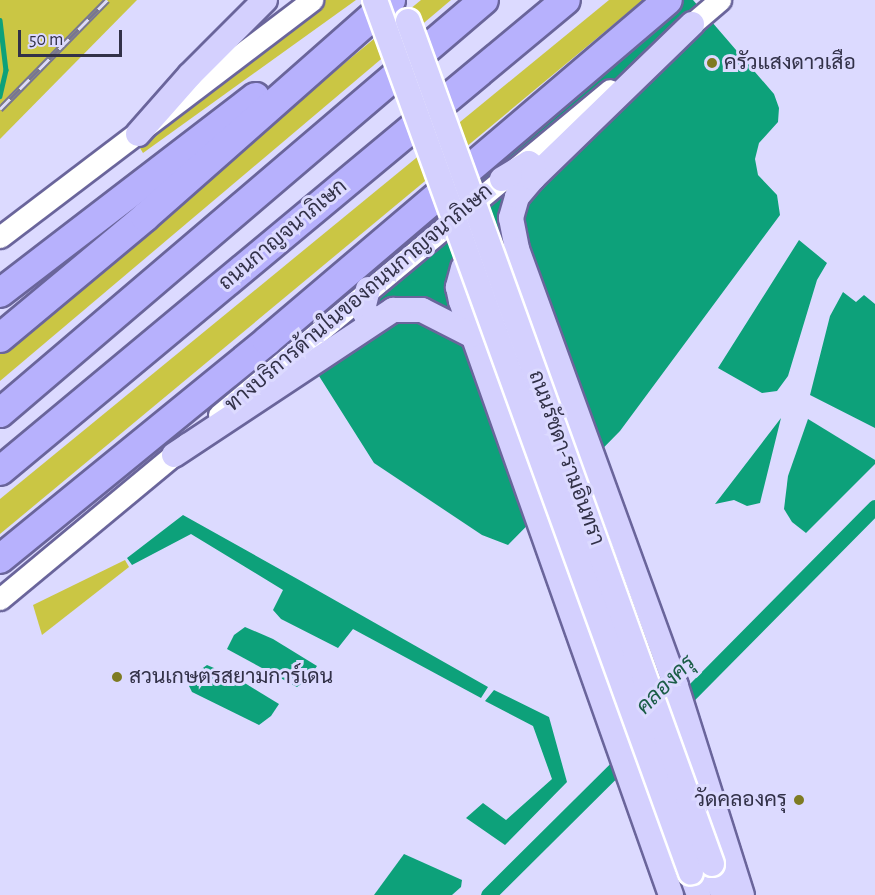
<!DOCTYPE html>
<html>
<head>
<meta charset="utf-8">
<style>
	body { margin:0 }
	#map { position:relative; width:875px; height:895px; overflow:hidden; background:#dcdaff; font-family:"Alegreya Sans",Sarabun,sans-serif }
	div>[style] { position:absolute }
	.green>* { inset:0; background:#cac644 }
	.water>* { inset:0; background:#0da17a }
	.stream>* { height:4.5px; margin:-2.25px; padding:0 2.25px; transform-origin:2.25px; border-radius:2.25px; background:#0da17a }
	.canal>* { height:15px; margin:-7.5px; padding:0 7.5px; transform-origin:7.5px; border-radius:7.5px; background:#0da17a }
	.roads { filter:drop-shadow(2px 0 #6a659b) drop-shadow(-2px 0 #6a659b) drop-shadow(0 2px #6a659b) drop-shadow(0 -2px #6a659b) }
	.secondary>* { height:21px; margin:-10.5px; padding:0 10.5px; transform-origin:10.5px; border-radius:10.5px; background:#fff }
	.primary>* { height:24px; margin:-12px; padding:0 12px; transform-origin:12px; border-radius:12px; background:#d4d0fe }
	.highway>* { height:28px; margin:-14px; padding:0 14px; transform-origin:14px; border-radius:14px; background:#b7b1fd }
	.rail>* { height:7px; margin-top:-3.5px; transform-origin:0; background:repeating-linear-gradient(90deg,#dcdaff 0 14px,#777692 0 28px); box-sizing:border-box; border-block:2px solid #777692 }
	.bridges { filter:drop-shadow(2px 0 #fff) drop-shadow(-2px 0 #fff) drop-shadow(0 2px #fff) drop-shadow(0 -2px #fff) }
	.primary-bridge>* { height:24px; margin:-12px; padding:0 12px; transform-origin:12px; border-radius:12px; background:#d4d0fe }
	.dots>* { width:16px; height:16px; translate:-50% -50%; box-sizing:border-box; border:3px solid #dcdaff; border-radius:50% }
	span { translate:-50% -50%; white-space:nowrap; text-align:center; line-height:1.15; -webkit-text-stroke:6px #dcdaff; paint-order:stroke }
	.poi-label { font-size:21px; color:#323148 }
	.left { translate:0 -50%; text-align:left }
	.right { translate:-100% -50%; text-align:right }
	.street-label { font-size:21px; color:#323148 }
	.water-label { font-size:22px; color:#1b5d47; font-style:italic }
	.scale { position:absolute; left:18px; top:30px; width:104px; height:27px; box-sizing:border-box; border:3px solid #323148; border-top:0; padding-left:8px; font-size:18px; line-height:21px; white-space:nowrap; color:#323148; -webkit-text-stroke:4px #dcdaff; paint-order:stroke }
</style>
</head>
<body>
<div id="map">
	<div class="green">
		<div style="clip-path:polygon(0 0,137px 0,0 139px)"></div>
		<div style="clip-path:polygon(325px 0,356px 0,143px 153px,137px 143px)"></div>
		<div style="clip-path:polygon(421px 0,451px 0,0 381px,0 348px)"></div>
		<div style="clip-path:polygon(609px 0,643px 0,0 534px,0 499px)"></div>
		<div style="clip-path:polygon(125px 560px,129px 567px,42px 635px,33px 605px)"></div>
	</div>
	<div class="water">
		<div style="clip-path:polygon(645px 0,693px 0,774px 94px,779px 108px,778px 122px,759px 143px,755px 159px,758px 175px,777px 195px,780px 215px,620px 431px,508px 545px,482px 535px,374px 463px,319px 376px,296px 304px)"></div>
		<div style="clip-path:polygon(799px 240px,827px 263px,817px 280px,788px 376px,777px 391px,762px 393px,718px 368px)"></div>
		<div style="clip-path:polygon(843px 292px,856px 302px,864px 295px,875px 304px,875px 428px,810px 395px,830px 316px)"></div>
		<div style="clip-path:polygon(781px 418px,760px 503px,747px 506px,734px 500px,715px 504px)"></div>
		<div style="clip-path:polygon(808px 419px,875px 460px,875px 464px,806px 533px,792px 522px,784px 509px,788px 476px)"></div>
		<div style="clip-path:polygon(183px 515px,301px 581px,488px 687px,481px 698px,353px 629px,338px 648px,281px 619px,273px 610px,283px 590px,191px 534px,132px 565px,127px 558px)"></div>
		<div style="clip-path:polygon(245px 627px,273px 639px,317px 666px,309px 678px,297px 687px,227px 649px,234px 635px)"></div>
		<div style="clip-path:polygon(207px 665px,235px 677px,279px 704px,271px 716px,259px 725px,192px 692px,189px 686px,196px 673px)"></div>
		<div style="clip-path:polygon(494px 690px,549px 717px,567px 782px,505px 845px,466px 818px,483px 803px,506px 820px,552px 779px,533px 726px,485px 701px)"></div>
		<div style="clip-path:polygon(404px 854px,462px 880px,461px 887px,452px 895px,374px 895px)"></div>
	</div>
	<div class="stream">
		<div style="left:0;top:20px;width:50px;rotate:83.2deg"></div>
		<div style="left:6px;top:70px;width:27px;rotate:103deg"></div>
	</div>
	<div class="canal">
		<div style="left:656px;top:728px;width:311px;rotate:-45.3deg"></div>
		<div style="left:488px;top:895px;width:197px;rotate:-44.8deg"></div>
	</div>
	<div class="roads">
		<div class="secondary">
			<div style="left:679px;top:35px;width:54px;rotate:-40.5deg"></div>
			<div style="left:0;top:237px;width:392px;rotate:-37.2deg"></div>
			<div style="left:219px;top:415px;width:508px;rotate:-39.73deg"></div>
			<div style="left:0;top:599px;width:243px;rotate:-39.7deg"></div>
		</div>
		<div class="primary">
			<div style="left:692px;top:24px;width:221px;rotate:135.9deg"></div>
			<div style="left:533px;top:178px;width:25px;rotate:130deg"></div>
			<div style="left:517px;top:197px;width:22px;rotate:106deg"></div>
			<div style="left:511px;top:218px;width:32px;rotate:79deg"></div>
			<div style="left:517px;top:249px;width:465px;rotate:70deg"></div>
			<div style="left:676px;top:686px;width:219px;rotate:72.5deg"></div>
			<div style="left:138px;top:134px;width:79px;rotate:-48.6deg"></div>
			<div style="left:190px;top:75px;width:106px;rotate:-45deg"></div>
			<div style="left:502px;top:179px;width:31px;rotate:-31deg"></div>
			<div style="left:529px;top:163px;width:6px;rotate:39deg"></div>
			<div style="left:534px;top:167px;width:11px;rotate:95deg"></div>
			<div style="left:486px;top:257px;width:25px;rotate:154deg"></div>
			<div style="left:463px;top:268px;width:20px;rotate:105deg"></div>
			<div style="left:458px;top:287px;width:14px;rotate:78deg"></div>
			<div style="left:461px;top:301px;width:630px;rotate:70.53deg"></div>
			<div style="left:368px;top:289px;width:21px;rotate:104deg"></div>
			<div style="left:363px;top:309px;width:7px;rotate:63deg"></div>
			<div style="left:366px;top:315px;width:11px;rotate:22deg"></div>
			<div style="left:174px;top:455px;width:263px;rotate:-33.5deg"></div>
			<div style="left:393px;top:310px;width:29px"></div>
			<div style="left:422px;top:310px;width:55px;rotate:27deg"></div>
			<div style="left:712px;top:864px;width:33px;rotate:70deg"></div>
			<div style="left:691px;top:873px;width:23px;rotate:70deg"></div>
		</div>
		<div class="highway">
			<div style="left:0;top:293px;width:322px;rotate:-37.5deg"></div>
			<div style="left:0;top:338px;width:189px;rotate:-39.8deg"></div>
			<div style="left:145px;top:217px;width:328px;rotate:-41.4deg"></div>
			<div style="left:0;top:413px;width:636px;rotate:-40.47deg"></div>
			<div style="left:0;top:471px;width:736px;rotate:-39.77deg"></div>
			<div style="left:0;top:559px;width:345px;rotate:-39.2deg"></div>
			<div style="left:267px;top:341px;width:526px;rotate:-40.38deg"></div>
		</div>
	</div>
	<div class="rail">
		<div style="left:0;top:109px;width:153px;rotate:-45.5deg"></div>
	</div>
	<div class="bridges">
		<div class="primary-bridge">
			<div style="left:375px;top:0;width:928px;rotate:70.1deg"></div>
			<div style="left:408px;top:21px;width:896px;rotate:70.17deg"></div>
		</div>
	</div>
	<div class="dots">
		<div style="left:712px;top:63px;background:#7e7b22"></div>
		<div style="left:117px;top:677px;background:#7e7b22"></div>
		<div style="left:799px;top:800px;background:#7e7b22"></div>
	</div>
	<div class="poi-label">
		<span class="left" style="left:724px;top:63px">ครัวแสงดาวเสือ</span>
		<span class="left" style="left:129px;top:677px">สวนเกษตรสยามการ์เดน</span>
		<span class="right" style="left:787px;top:800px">วัดคลองครุ</span>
	</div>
	<div class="street-label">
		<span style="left:283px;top:235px;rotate:-40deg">ถนนกาญจนาภิเษก</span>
		<span style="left:359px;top:298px;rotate:-40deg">ทางบริการด้านในของถนนกาญจนาภิเษก</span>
		<span style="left:566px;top:458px;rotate:70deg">ถนนรัชดา-รามอินทรา</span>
	</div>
	<div class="water-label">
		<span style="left:666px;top:685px;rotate:-45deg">คลองครุ</span>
	</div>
	<div class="scale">50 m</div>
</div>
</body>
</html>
